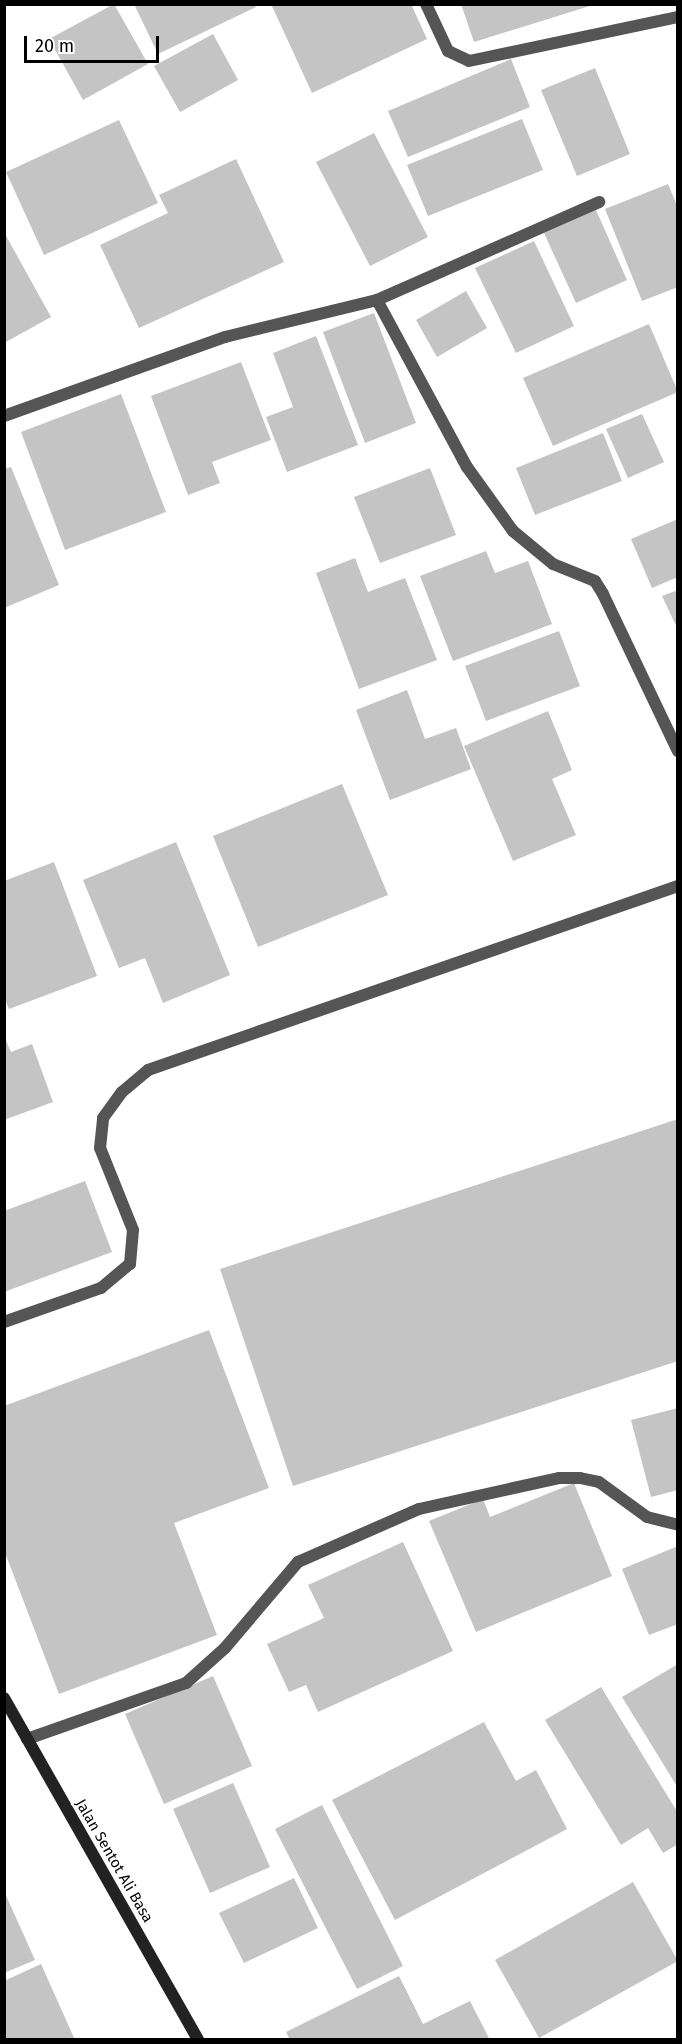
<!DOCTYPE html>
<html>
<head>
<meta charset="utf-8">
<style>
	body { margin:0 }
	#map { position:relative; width:682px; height:2044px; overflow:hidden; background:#fff; font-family:"Fira Sans",sans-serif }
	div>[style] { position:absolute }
	.building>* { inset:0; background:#c4c4c4 }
	.street>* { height:12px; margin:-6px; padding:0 6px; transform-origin:6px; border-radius:6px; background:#555 }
	.secondary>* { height:12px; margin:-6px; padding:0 6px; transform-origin:6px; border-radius:6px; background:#222 }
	span { translate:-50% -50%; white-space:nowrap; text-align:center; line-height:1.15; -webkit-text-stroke:4.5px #fff; paint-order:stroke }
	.street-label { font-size:15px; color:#000 }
	.frame { position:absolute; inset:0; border:6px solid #000; pointer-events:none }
	.scale { position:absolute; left:24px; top:36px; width:135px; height:27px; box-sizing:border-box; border:3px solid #000; border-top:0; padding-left:8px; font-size:18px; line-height:21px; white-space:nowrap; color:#000; -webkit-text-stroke:4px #fff; paint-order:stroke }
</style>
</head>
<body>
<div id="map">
	<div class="building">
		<div style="clip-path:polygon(114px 4px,148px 64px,83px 100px,49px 39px)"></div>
		<div style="clip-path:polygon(134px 4px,254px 4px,256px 7px,158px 54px)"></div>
		<div style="clip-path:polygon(271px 4px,411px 4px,427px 39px,312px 93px)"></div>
		<div style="clip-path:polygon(461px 4px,593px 4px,593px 5px,474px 42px)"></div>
		<div style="clip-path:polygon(213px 34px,238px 80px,180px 112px,154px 66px)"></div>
		<div style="clip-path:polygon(511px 59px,530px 107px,408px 157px,388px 111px)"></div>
		<div style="clip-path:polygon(595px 68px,630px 154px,577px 176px,541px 90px)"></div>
		<div style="clip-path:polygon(522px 119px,543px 170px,428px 216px,407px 165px)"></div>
		<div style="clip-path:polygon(119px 120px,158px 203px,44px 255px,6px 172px)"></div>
		<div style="clip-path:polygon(374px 133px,428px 237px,370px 266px,316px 162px)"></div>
		<div style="clip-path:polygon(236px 159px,284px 262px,139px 328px,100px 245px,168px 213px,159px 195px)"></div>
		<div style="clip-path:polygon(668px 184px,678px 208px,678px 287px,642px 301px,605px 209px)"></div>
		<div style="clip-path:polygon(596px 210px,627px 280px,576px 303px,544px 233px)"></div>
		<div style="clip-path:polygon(4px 232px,51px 317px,4px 343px)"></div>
		<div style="clip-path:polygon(534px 241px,574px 326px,516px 353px,475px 268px)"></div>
		<div style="clip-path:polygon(466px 291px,487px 328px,437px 357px,416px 320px)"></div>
		<div style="clip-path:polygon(374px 313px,416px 423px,365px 443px,323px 332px)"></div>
		<div style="clip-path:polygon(649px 324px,678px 392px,553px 446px,523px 378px)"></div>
		<div style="clip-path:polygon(316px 336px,358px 445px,287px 472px,266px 417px,293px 407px,273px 353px)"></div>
		<div style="clip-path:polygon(241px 362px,271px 440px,212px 462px,220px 483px,188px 495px,151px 396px)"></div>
		<div style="clip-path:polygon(121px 394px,166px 512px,65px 550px,21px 432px)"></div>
		<div style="clip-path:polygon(642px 414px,664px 462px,628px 478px,606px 429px)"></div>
		<div style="clip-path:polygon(603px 433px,622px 481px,535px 515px,516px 468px)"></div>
		<div style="clip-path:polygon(11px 467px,59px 585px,4px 608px,4px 469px)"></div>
		<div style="clip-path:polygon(430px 468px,456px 535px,380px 563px,354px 497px)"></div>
		<div style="clip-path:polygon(678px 519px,678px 577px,652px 588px,631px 539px)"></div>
		<div style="clip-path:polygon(486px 551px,495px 573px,528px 561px,552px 624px,453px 661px,420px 576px)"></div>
		<div style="clip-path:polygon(355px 558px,368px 592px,405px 578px,437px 660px,359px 689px,316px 573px)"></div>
		<div style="clip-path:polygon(678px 590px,678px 630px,662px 596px)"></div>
		<div style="clip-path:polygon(559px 631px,580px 686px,486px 721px,465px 666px)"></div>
		<div style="clip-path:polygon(407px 690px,425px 739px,456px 728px,471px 769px,390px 800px,356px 710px)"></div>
		<div style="clip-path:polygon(548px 711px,572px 770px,552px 779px,576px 835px,513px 861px,464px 746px)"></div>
		<div style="clip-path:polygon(342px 784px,388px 895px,258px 947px,213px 836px)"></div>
		<div style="clip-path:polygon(176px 842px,230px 975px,163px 1003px,145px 958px,119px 968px,83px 880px)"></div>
		<div style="clip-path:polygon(54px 862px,97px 976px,9px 1009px,4px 997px,4px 881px)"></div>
		<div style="clip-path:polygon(4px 1036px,11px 1052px,32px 1044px,53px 1102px,4px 1120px)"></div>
		<div style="clip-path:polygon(678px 1119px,678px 1361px,293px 1486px,220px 1269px)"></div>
		<div style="clip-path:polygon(85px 1181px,112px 1252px,4px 1292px,4px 1211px)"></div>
		<div style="clip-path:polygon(209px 1330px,269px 1488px,174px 1523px,217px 1635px,59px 1694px,4px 1550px,4px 1406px)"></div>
		<div style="clip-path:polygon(678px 1408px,678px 1490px,651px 1497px,631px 1420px)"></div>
		<div style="clip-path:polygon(574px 1483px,612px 1576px,476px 1632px,429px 1521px,483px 1499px,490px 1517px)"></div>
		<div style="clip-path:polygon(403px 1542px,453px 1651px,318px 1712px,306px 1685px,289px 1692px,267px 1644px,324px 1618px,308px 1585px)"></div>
		<div style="clip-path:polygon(678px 1546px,678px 1624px,649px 1635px,622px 1569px)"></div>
		<div style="clip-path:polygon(678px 1664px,678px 1788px,622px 1697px)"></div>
		<div style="clip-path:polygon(213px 1676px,252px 1766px,164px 1804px,125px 1714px)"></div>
		<div style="clip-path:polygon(601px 1687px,678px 1813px,678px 1844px,663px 1853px,648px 1828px,621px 1845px,545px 1720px)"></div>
		<div style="clip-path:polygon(484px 1722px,516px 1781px,536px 1770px,567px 1829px,395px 1920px,332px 1800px)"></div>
		<div style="clip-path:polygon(233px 1783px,270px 1867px,210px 1893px,173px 1809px)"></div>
		<div style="clip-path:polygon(322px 1805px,403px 1966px,357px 1989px,275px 1829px)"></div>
		<div style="clip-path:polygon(294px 1878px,318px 1928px,244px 1963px,219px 1913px)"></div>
		<div style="clip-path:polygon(633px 1882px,678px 1961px,539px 2038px,495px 1960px)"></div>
		<div style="clip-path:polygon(4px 1891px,35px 1960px,4px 1973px)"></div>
		<div style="clip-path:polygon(41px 1964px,75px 2040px,4px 2040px,4px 1981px)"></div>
		<div style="clip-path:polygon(399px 1976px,423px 2024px,470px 2001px,490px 2040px,290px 2040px,286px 2032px)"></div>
	</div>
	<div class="street">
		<div style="left:426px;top:4px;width:52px;rotate:64.9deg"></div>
		<div style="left:448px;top:51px;width:23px;rotate:25deg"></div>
		<div style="left:469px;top:61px;width:214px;rotate:-11.9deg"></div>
		<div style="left:377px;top:300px;width:190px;rotate:61.7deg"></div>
		<div style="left:467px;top:467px;width:79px;rotate:54.3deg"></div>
		<div style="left:513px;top:531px;width:52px;rotate:39.5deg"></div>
		<div style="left:553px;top:564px;width:45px;rotate:22deg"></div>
		<div style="left:595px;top:581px;width:15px;rotate:58deg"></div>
		<div style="left:603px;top:594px;width:174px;rotate:64.5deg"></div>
		<div style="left:4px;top:416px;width:235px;rotate:-19.7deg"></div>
		<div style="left:225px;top:337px;width:156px;rotate:-13.7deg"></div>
		<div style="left:377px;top:300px;width:243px;rotate:-23.8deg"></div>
		<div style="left:4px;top:1322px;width:103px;rotate:-19.3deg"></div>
		<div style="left:101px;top:1288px;width:38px;rotate:-40deg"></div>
		<div style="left:130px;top:1264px;width:34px;rotate:-85deg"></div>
		<div style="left:133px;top:1230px;width:88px;rotate:-111.9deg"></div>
		<div style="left:100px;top:1148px;width:30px;rotate:-84deg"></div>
		<div style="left:103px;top:1118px;width:32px;rotate:-54deg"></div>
		<div style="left:122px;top:1092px;width:34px;rotate:-40deg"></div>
		<div style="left:148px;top:1070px;width:561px;rotate:-19.15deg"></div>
		<div style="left:27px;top:1739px;width:169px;rotate:-19.4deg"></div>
		<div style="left:186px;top:1683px;width:52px;rotate:-41.9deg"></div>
		<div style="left:225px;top:1648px;width:113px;rotate:-49.7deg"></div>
		<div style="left:298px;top:1562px;width:132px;rotate:-23.7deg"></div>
		<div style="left:419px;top:1509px;width:143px;rotate:-12.5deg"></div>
		<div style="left:559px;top:1478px;width:21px"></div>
		<div style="left:580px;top:1478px;width:19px;rotate:12deg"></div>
		<div style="left:599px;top:1482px;width:59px;rotate:36.1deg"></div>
		<div style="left:647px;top:1517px;width:32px;rotate:14deg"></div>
	</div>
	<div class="secondary">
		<div style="left:4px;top:1698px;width:393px;rotate:60.4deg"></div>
	</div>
	<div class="street-label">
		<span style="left:114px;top:1861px;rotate:60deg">Jalan Sentot Ali Basa</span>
	</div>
	<div class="frame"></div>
	<div class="scale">20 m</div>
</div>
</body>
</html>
